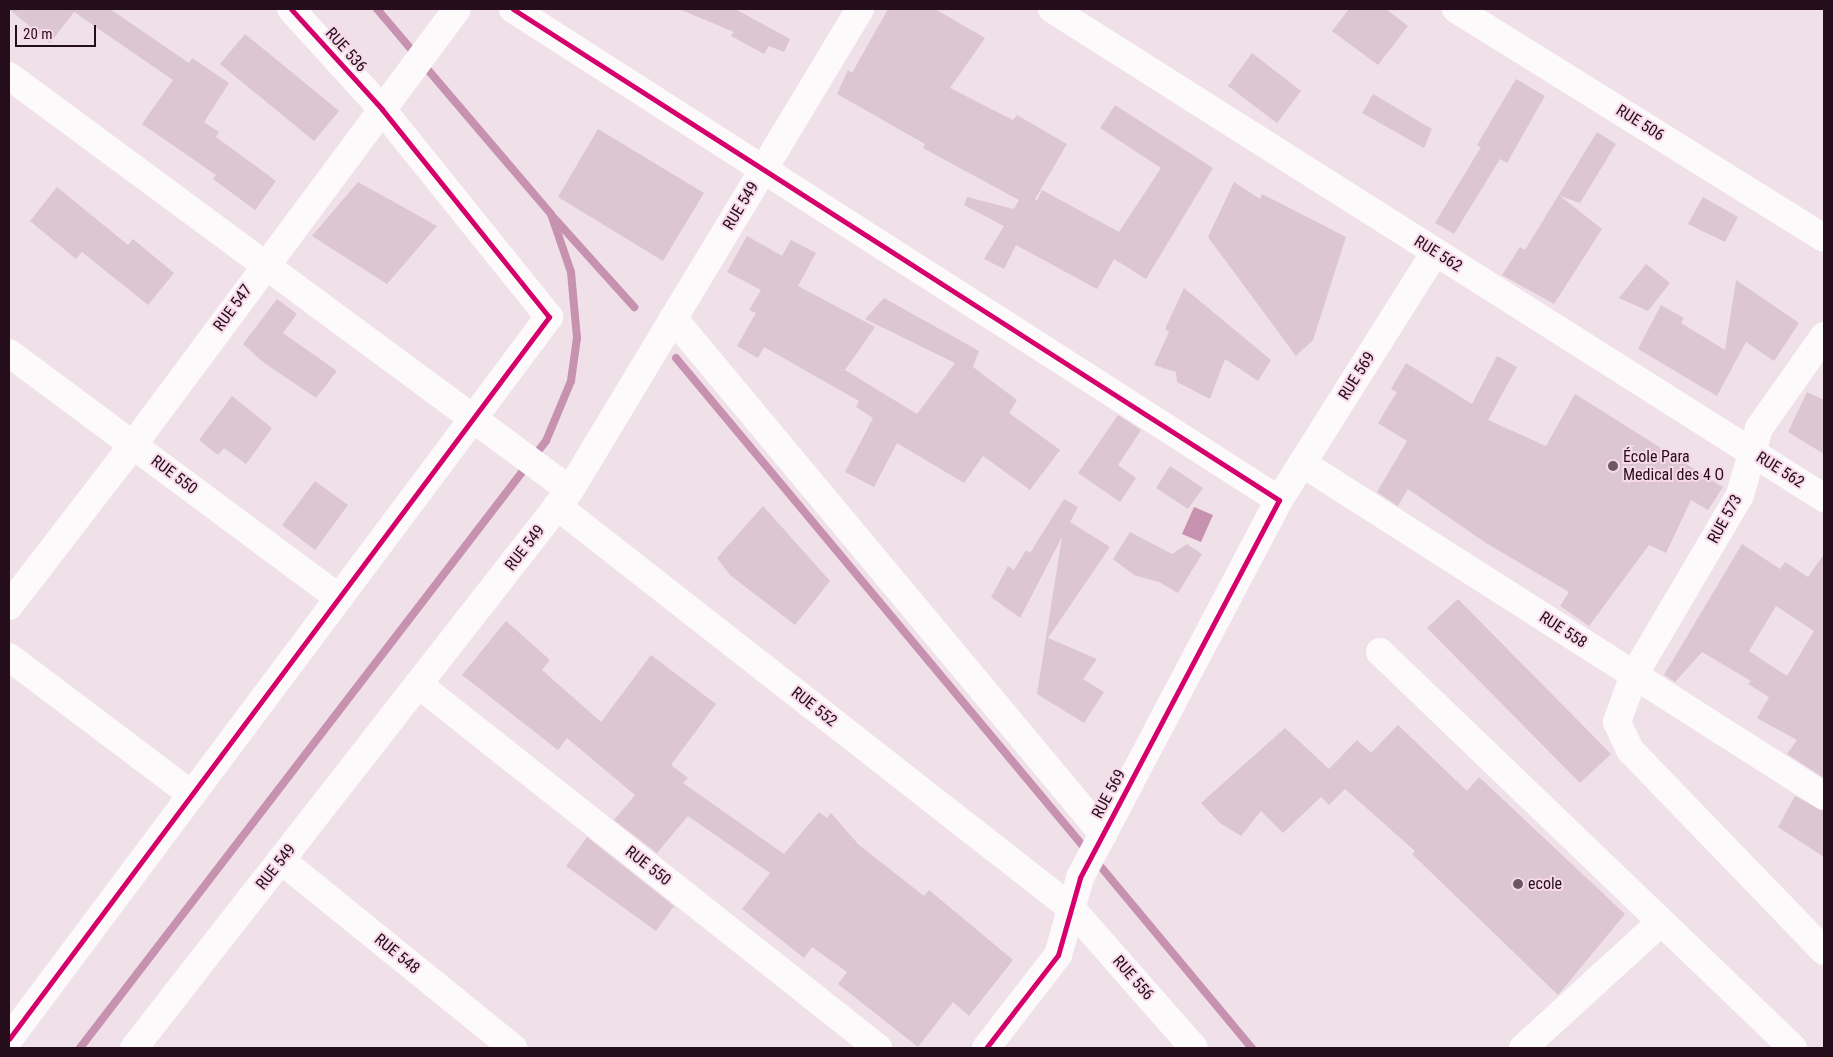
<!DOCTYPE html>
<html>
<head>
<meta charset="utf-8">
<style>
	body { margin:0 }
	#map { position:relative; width:1833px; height:1057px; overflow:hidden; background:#f0e0e8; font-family:"Roboto Condensed",sans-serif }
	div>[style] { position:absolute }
	.water>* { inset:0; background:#c692b0 }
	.stream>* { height:8px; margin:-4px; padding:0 4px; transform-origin:4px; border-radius:4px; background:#c692b0 }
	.building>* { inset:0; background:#dbc6d1 }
	.minor>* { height:28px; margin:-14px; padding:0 14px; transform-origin:14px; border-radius:14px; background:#fdfafc }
	.cycleway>* { height:5px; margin:-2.5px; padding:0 2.5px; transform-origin:2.5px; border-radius:2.5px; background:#d6006c }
	.dots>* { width:14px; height:14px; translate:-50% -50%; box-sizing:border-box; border:2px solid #f7d9e9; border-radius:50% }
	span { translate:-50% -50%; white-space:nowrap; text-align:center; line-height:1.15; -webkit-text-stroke:4px #f7d9e9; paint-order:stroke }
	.street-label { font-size:16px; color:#260d1c }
	.poi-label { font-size:16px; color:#260d1c }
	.left { translate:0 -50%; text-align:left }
	.frame { position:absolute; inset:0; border:10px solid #260d1c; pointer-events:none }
	.scale { position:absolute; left:15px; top:25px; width:81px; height:22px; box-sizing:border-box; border:2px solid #260d1c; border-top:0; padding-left:6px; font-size:15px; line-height:18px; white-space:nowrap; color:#260d1c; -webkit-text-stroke:4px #f7d9e9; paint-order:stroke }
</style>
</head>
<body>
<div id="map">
	<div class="water">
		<div style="clip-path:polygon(1194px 507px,1213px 515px,1201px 542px,1182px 534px)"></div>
	</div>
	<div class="stream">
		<div style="left:377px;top:9px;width:60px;rotate:49.7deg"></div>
		<div style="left:554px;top:218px;width:120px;rotate:48deg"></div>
		<div style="left:676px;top:358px;width:643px;rotate:50.17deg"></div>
		<div style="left:1096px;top:861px;width:244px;rotate:50.2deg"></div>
		<div style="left:80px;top:1048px;width:765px;rotate:-52.49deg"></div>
		<div style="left:546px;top:441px;width:65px;rotate:-67.4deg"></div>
		<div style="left:571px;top:381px;width:43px;rotate:-82.1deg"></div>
		<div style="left:577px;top:338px;width:66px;rotate:-95.2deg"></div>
		<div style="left:571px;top:272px;width:61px;rotate:-109deg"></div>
		<div style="left:551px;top:214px;width:197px;rotate:-130.5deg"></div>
	</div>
	<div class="building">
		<div style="clip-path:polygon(9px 9px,110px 9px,189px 63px,192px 58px,229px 83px,204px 122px,219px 132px,216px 137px,276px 181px,255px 210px,213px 179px,216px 175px,142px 124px,173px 80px,74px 12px,50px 43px)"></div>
		<div style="clip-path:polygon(679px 9px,735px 9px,790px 39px,784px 52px,769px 46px,764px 54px,731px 36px,734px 32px)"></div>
		<div style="clip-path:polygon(888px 9px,935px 9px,985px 38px,950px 88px,1013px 120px,1017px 115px,1067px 144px,1035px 199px,1037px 201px,1042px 190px,1119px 232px,1161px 168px,1100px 128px,1115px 105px,1213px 168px,1146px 279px,1114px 259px,1097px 289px,1016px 245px,1004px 269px,984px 259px,1004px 226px,964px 205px,967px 197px,1014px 209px,1019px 200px,923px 148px,925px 144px,837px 94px,848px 70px,852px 73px)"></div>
		<div style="clip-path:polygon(1349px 9px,1386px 9px,1408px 26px,1378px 65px,1332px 31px)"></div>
		<div style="clip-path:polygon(245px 34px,339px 111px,314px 141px,220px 64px)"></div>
		<div style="clip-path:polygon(1252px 53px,1301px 91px,1277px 123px,1228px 86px)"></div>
		<div style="clip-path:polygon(1516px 79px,1545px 96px,1507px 163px,1500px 159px,1454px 234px,1435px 223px,1481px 147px,1477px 145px)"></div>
		<div style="clip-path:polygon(1373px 94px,1432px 129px,1424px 148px,1362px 113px)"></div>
		<div style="clip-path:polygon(598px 129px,704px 193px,663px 261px,558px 197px)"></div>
		<div style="clip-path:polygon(1597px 132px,1616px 144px,1580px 203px,1560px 196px,1602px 229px,1554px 304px,1502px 275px,1520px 247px,1525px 250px)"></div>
		<div style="clip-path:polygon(358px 182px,437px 226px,387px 284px,312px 236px)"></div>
		<div style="clip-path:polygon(1234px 182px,1260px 199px,1262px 194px,1346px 237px,1313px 340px,1296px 356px,1208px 237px)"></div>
		<div style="clip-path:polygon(57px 187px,128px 245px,133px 239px,174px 273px,148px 305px,82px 252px,76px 259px,30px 221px)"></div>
		<div style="clip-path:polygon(1703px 197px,1738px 217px,1725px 242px,1688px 224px)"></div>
		<div style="clip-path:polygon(747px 236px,782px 256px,791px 240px,816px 253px,798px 286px,875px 327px,845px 370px,917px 414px,955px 363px,865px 319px,884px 298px,979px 351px,973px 367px,1017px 400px,1009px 413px,1060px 450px,1030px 490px,983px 456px,964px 483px,897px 443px,874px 487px,845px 472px,873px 418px,856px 407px,859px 401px,764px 347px,758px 358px,737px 346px,756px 313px,749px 310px,761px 290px,727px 272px)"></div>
		<div style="clip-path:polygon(1646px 264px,1670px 283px,1648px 311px,1619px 298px)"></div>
		<div style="clip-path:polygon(1736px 280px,1799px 323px,1774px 361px,1746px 342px,1717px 396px,1638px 349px,1661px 305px,1684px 318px,1681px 323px,1725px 350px)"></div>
		<div style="clip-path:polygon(1184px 288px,1271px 360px,1258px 381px,1225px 359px,1210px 399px,1177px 382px,1176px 372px,1154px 365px,1169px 332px,1165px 329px)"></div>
		<div style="clip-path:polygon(277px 299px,297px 314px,283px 333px,337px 371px,316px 398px,263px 362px,243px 344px)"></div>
		<div style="clip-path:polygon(1497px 356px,1517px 367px,1488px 420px,1546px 446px,1575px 394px,1723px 487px,1708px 510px,1691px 500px,1666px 553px,1649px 545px,1589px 626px,1560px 606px,1569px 592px,1486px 543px,1408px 489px,1398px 506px,1377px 492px,1407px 441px,1378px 423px,1397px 392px,1391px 389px,1406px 363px,1472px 404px)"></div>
		<div style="clip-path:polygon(1807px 392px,1824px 400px,1824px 454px,1788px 432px)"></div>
		<div style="clip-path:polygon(232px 396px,272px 428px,246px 464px,224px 448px,218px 455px,199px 440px)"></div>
		<div style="clip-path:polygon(1118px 415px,1141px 430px,1118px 465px,1136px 478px,1120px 502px,1078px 473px)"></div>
		<div style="clip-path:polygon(1170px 466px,1203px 488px,1188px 509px,1156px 488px)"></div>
		<div style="clip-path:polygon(315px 481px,348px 505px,315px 550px,282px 525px)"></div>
		<div style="clip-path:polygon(1064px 499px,1078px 507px,1070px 522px,1110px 547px,1048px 638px,1097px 659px,1083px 679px,1104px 692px,1084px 723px,1037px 694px,1062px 537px,1020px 618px,991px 597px,1008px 566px,1014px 570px,1026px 550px,1030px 553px)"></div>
		<div style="clip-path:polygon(763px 506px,830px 581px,795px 625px,730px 575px,717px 558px)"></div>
		<div style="clip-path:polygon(1130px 532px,1172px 554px,1187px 544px,1202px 554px,1178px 593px,1159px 582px,1134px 575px,1113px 559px)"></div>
		<div style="clip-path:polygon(evenodd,1742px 544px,1780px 569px,1785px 562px,1808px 577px,1824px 554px,1824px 778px,1787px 754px,1797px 740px,1757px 718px,1769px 697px,1748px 684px,1751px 681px,1702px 652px,1675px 682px,1664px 675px,1742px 544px,1776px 606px,1814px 631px,1787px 676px,1749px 651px,1776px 606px)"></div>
		<div style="clip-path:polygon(1458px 599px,1611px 754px,1580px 783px,1427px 628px)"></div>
		<div style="clip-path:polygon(506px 621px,550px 660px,542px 670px,601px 722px,651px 655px,716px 704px,671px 765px,688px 778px,683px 783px,784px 854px,819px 812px,827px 818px,831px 813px,859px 845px,924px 896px,929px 890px,1013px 960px,969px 1016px,953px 1002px,918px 1047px,838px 984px,847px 972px,812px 947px,804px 958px,742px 909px,770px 873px,688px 816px,657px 853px,614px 820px,635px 795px,567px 738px,558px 750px,462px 675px)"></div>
		<div style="clip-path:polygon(1398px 725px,1467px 791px,1479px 777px,1625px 914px,1558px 995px,1412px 854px,1415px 851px,1345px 789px,1329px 805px,1321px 797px,1283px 833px,1261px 811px,1241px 836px,1220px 823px,1201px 803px,1285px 728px,1329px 769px,1357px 740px,1371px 753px)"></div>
		<div style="clip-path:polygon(1795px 796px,1824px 811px,1824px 857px,1778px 827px)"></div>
		<div style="clip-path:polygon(587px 837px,674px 906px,656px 931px,566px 866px)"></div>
	</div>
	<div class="minor">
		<div style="left:513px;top:9px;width:910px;rotate:32.66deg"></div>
		<div style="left:1279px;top:500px;width:427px;rotate:117.8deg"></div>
		<div style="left:1080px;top:878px;width:80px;rotate:105.9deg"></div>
		<div style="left:1058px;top:955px;width:118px;rotate:127.7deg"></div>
		<div style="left:1052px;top:9px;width:914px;rotate:32.35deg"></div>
		<div style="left:1456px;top:9px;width:433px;rotate:31.9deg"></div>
		<div style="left:9px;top:76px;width:697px;rotate:36.43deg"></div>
		<div style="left:673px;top:318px;width:672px;rotate:50.19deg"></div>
		<div style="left:1824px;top:336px;width:113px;rotate:125.2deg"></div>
		<div style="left:1759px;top:428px;width:70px;rotate:105.8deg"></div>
		<div style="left:1740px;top:495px;width:209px;rotate:120.5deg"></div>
		<div style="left:1634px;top:675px;width:50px;rotate:109.9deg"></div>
		<div style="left:1617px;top:722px;width:31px;rotate:65deg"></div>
		<div style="left:1630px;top:750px;width:279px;rotate:46deg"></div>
		<div style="left:9px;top:353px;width:411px;rotate:36.6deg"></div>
		<div style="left:1302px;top:463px;width:619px;rotate:32.54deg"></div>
		<div style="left:1279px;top:500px;width:293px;rotate:-57.8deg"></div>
		<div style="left:557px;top:506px;width:653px;rotate:38.03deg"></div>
		<div style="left:1071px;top:908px;width:186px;rotate:48.7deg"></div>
		<div style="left:9px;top:606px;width:203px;rotate:-52.4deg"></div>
		<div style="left:133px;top:445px;width:543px;rotate:-53.38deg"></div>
		<div style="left:1380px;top:652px;width:572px;rotate:43.8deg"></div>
		<div style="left:9px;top:657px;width:229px;rotate:37deg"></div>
		<div style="left:418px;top:684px;width:587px;rotate:38.35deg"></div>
		<div style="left:281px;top:860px;width:299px;rotate:39deg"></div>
		<div style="left:9px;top:1039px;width:902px;rotate:-53.21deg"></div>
		<div style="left:549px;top:317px;width:267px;rotate:-128.8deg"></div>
		<div style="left:382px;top:109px;width:135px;rotate:-132.3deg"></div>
		<div style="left:134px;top:1048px;width:708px;rotate:-52deg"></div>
		<div style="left:570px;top:490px;width:562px;rotate:-58.91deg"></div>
		<div style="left:1523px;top:1048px;width:187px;rotate:-42.4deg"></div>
	</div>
	<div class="cycleway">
		<div style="left:513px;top:9px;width:910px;rotate:32.66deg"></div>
		<div style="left:1279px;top:500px;width:427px;rotate:117.8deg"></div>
		<div style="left:1080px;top:878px;width:80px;rotate:105.9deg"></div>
		<div style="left:1058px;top:955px;width:118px;rotate:127.7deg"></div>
		<div style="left:9px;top:1039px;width:902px;rotate:-53.21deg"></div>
		<div style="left:549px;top:317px;width:267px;rotate:-128.8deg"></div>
		<div style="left:382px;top:109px;width:135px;rotate:-132.3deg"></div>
	</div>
	<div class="dots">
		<div style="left:1613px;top:466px;background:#6d5763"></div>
		<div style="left:1518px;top:884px;background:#6d5763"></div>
	</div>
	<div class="street-label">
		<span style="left:346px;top:50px;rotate:48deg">RUE 536</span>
		<span style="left:1640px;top:123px;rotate:32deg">RUE 506</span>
		<span style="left:741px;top:206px;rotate:-59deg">RUE 549</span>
		<span style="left:1438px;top:254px;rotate:32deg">RUE 562</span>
		<span style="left:233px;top:308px;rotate:-54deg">RUE 547</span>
		<span style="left:1357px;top:376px;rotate:-58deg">RUE 569</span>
		<span style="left:1780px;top:470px;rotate:32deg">RUE 562</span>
		<span style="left:174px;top:475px;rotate:37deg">RUE 550</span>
		<span style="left:1725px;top:519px;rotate:-61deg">RUE 573</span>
		<span style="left:525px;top:548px;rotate:-52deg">RUE 549</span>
		<span style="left:1563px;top:630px;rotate:33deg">RUE 558</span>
		<span style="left:814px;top:707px;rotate:38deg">RUE 552</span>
		<span style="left:1109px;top:794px;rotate:-62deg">RUE 569</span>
		<span style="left:648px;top:866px;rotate:38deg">RUE 550</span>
		<span style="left:276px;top:867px;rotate:-52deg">RUE 549</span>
		<span style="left:397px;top:954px;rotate:39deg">RUE 548</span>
		<span style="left:1133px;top:978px;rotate:49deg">RUE 556</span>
	</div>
	<div class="poi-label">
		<span class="left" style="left:1623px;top:466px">École Para<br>Medical des 4 O</span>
		<span class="left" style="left:1528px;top:884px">ecole</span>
	</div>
	<div class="frame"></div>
	<div class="scale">20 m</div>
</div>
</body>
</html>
